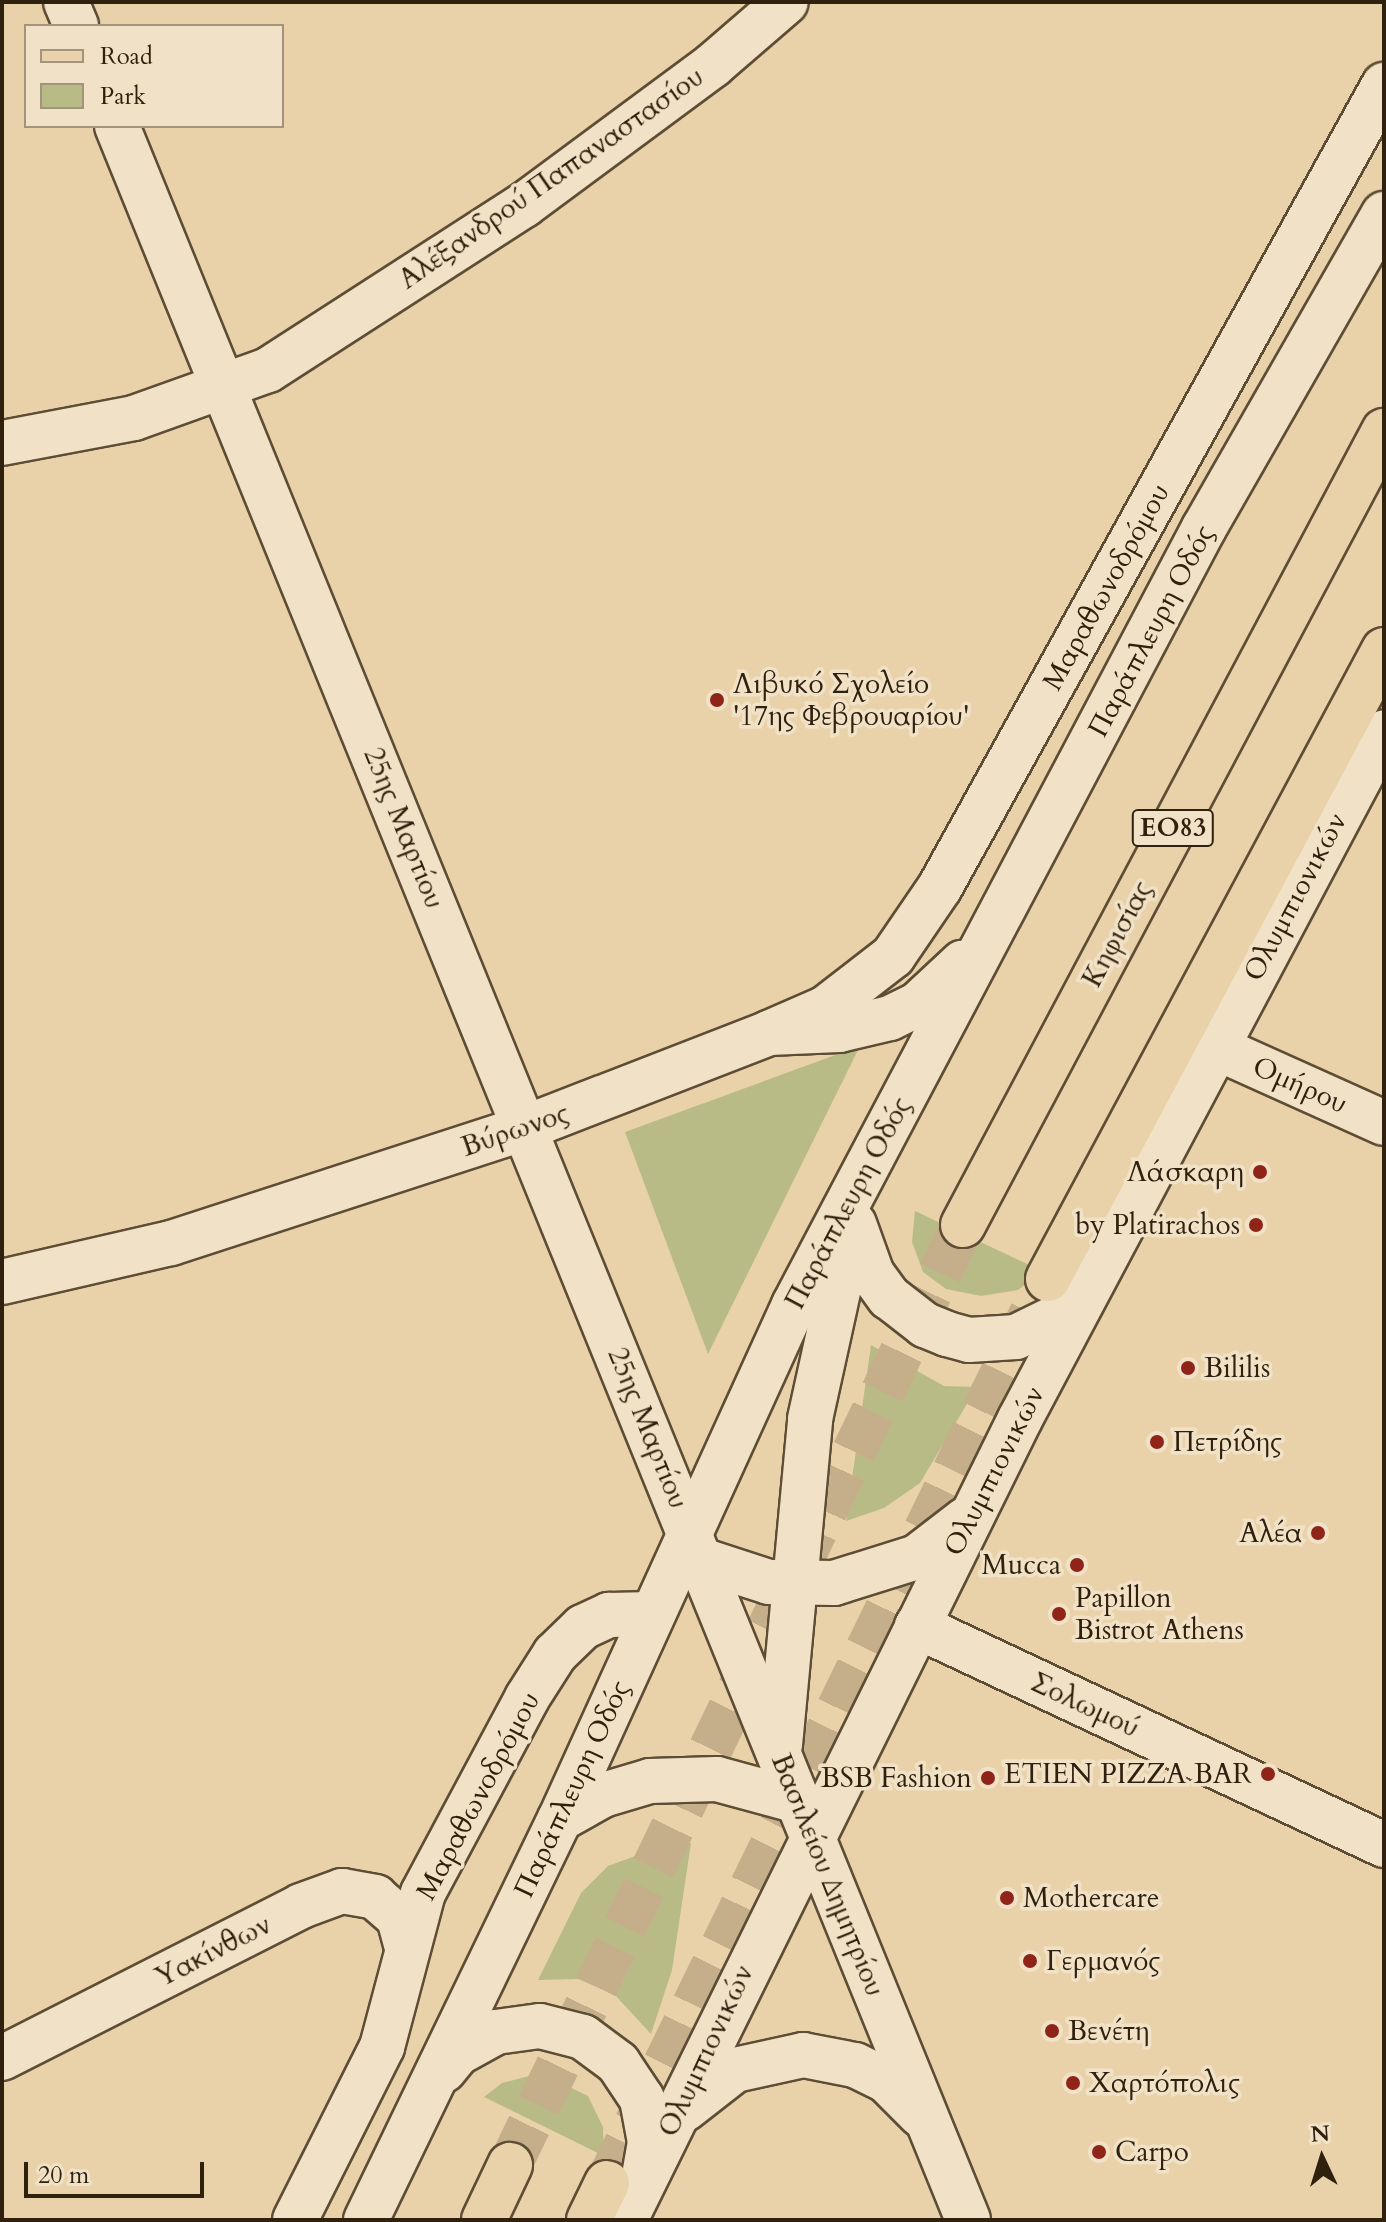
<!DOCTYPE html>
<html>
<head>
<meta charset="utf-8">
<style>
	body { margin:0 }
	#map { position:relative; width:1386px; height:2222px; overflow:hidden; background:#e9d2a9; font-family:Cardo,serif }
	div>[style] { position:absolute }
	.green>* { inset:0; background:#b9bb86 }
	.primary-tunnel>* { height:44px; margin-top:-22px; transform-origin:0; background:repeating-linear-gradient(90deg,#c4af8a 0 44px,transparent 0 66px) }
	.roads { filter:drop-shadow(2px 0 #5e4d35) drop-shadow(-2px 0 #5e4d35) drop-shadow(0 2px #5e4d35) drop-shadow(0 -2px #5e4d35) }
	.street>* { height:44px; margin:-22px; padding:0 22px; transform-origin:22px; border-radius:22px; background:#f1e2c7 }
	.secondary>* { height:44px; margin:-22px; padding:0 22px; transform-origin:22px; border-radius:22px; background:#f1e2c7 }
	.primary>* { height:44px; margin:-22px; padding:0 22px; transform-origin:22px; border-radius:22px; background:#e9d2a9 }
	.dots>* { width:22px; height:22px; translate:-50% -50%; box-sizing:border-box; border:4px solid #f1e2c7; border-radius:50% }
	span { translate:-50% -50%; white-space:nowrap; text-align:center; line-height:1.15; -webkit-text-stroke:7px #f1e2c7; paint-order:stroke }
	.shield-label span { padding:2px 6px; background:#f1e2c7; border:2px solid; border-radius:6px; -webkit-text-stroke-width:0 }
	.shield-label { font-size:26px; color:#2f210e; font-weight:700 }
	.street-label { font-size:28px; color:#2f210e }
	.poi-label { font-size:28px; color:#2f210e }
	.left { translate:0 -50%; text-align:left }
	.right { translate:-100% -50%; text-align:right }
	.frame { position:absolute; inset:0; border:4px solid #2f210e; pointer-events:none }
	.legend { position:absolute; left:24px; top:24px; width:260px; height:104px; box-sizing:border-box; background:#f1e2c7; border:2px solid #a3957d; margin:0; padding:10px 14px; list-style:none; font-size:24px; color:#2f210e }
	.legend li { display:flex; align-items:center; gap:16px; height:40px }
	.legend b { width:40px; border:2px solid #a3957d }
	.north { position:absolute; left:1282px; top:2118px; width:80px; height:80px; -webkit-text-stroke:6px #f1e2c7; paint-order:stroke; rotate:356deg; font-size:22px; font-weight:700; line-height:32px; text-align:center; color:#2f210e }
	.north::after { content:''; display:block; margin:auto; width:28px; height:36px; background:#2f210e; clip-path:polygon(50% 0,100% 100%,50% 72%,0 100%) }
	.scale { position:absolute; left:24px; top:2162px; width:180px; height:36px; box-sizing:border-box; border:4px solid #2f210e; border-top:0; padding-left:10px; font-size:24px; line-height:28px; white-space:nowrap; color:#2f210e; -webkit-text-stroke:6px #f1e2c7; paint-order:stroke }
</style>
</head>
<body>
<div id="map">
	<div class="green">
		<div style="clip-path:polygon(860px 1046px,708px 1354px,625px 1132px)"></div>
		<div style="clip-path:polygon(915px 1211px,1042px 1271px,1018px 1290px,981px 1296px,946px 1289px,923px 1272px,912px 1242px)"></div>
		<div style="clip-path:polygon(871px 1345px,944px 1386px,977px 1387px,920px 1483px,884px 1508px,846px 1521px)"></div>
		<div style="clip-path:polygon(691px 1843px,672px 1970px,651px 2034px,615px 1995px,578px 1979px,538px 1980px,581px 1893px,608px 1866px,657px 1848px)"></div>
		<div style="clip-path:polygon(529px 2076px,553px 2079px,588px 2096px,603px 2127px,604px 2156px,484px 2097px,502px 2083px)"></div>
	</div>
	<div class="primary-tunnel">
		<div style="left:510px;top:2165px;width:1043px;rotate:-64.27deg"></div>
		<div style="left:607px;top:2183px;width:1006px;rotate:-64deg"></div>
	</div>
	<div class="roads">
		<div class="street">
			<div style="left:2px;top:443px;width:134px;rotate:-10.7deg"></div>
			<div style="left:134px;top:418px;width:142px;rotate:-19.7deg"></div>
			<div style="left:268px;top:370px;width:305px;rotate:-32.8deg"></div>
			<div style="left:524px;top:205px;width:235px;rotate:-36.5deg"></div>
			<div style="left:713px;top:65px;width:96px;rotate:-40.8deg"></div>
			<div style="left:1215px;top:1047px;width:185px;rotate:24.2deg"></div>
			<div style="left:2px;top:1282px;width:173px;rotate:-13deg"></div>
			<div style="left:171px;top:1243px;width:374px;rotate:-18deg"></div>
			<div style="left:917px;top:1626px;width:516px;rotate:25.12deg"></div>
			<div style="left:2px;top:2058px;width:335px;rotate:-26.9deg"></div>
			<div style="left:301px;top:1906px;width:44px;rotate:-20.1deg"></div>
			<div style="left:342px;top:1891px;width:34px;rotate:10deg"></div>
			<div style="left:375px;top:1897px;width:32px;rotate:41deg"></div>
			<div style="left:399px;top:1918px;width:28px;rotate:75deg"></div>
		</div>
		<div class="secondary">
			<div style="left:66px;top:2px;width:26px;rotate:67deg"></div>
			<div style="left:117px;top:126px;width:2260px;rotate:67.88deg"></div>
			<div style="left:769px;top:1033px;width:62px;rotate:-23.7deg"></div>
			<div style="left:826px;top:1008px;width:85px;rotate:-37.8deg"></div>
			<div style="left:893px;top:956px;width:83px;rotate:-55.7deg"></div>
			<div style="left:940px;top:887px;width:917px;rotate:-61.03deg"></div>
			<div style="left:527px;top:1127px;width:260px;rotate:-21.2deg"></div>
			<div style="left:769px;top:1033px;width:70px;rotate:-2.5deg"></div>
			<div style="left:839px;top:1030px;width:52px;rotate:-13.2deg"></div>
			<div style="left:890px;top:1018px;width:30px;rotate:-26deg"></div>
			<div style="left:917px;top:1005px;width:62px;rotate:-43deg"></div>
			<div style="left:854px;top:1224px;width:53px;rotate:70.2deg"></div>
			<div style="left:872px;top:1274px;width:29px;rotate:54deg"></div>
			<div style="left:889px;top:1297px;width:46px;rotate:37.9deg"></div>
			<div style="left:925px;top:1325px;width:24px;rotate:22deg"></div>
			<div style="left:947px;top:1334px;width:23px;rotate:15deg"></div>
			<div style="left:969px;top:1340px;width:47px;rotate:-3.7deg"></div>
			<div style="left:1016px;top:1337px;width:46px;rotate:-26deg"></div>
			<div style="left:1057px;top:1317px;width:30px;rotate:-46deg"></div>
			<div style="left:701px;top:1560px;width:71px;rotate:17.9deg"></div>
			<div style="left:769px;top:1582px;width:65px;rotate:0.9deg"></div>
			<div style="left:834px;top:1583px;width:87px;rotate:-17.4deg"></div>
			<div style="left:917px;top:1557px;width:61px;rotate:-37.6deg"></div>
			<div style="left:780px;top:1745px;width:327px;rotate:-84.7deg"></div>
			<div style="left:810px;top:1419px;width:191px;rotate:-77.6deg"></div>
			<div style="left:560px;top:1819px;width:49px;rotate:-29.2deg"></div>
			<div style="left:603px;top:1795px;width:49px;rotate:-16.6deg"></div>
			<div style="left:650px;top:1781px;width:67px;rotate:-1.7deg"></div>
			<div style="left:717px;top:1779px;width:84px;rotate:15.2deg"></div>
			<div style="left:444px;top:2070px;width:22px;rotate:-51deg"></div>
			<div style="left:458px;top:2053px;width:43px;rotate:-28.9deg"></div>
			<div style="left:496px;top:2032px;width:44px;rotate:-7.8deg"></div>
			<div style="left:540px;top:2026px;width:44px;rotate:14.3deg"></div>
			<div style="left:583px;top:2037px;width:44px;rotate:36.6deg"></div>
			<div style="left:618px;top:2063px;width:43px;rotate:56.3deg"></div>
			<div style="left:642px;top:2099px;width:44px;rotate:79.5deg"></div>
			<div style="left:650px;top:2142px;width:29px;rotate:100deg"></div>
			<div style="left:685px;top:2109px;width:63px;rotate:-38deg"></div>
			<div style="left:735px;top:2070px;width:70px;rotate:-12.4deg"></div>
			<div style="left:803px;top:2055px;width:53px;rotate:10.9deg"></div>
			<div style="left:855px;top:2065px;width:34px;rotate:26deg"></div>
			<div style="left:886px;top:2080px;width:49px;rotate:45deg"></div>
			<div style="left:295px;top:2220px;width:194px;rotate:-63.3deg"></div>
			<div style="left:382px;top:2047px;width:159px;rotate:-75.1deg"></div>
			<div style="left:423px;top:1893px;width:221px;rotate:-61.9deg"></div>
			<div style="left:527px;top:1698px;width:52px;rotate:-57.5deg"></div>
			<div style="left:555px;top:1654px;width:39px;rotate:-44deg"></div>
			<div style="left:583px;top:1627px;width:29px;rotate:-25deg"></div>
			<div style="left:609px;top:1615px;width:43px;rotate:-1.3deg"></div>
			<div style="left:366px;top:2220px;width:445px;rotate:-64.2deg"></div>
			<div style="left:560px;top:1819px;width:565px;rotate:-65.52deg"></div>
			<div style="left:794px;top:1305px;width:879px;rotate:-62.18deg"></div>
			<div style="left:1204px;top:528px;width:362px;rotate:-60.2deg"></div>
			<div style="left:625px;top:2220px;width:893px;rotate:-63.75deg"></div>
			<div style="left:1020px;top:1419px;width:777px;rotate:-62.08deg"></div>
		</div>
		<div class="primary">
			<div style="left:963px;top:1225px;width:899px;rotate:-62.07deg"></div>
			<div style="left:1048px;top:1279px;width:713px;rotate:-61.89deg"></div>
			<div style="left:484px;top:2220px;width:61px;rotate:-64.7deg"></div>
			<div style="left:589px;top:2220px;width:41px;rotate:-64.1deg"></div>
		</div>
	</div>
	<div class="dots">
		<div style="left:717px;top:700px;background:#8f2418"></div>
		<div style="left:1260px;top:1172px;background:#8f2418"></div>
		<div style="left:1256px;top:1225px;background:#8f2418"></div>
		<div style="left:1188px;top:1368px;background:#8f2418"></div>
		<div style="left:1157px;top:1442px;background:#8f2418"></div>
		<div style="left:1318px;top:1533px;background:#8f2418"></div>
		<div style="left:1077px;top:1565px;background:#8f2418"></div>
		<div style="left:1059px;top:1614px;background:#8f2418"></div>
		<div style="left:1268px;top:1774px;background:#8f2418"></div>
		<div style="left:988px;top:1778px;background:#8f2418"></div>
		<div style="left:1007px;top:1898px;background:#8f2418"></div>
		<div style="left:1030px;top:1961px;background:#8f2418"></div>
		<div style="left:1052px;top:2031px;background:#8f2418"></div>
		<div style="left:1073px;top:2083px;background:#8f2418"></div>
		<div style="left:1099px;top:2152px;background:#8f2418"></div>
	</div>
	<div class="shield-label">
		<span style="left:1173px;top:828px">ΕΟ83</span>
	</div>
	<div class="street-label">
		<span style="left:551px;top:178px;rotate:-35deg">Αλέξανδρού Παπαναστασίου</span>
		<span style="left:1106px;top:587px;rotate:-61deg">Μαραθωνοδρόμου</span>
		<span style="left:1151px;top:631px;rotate:-62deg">Παράπλευρη Οδός</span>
		<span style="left:404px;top:828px;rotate:68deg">25ης Μαρτίου</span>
		<span style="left:1295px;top:897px;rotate:-62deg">Ολυμπιονικών</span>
		<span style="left:1117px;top:934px;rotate:-62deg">Κηφισίας</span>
		<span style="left:1300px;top:1085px;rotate:24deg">Ομήρου</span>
		<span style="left:515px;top:1130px;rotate:-19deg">Βύρωνος</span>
		<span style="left:848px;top:1203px;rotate:-62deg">Παράπλευρη Οδός</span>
		<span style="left:648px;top:1428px;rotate:68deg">25ης Μαρτίου</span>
		<span style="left:994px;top:1471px;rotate:-63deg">Ολυμπιονικών</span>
		<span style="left:1085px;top:1705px;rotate:25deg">Σολωμού</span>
		<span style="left:572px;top:1789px;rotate:-65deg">Παράπλευρη Οδός</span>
		<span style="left:478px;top:1796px;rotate:-62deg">Μαραθωνοδρόμου</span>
		<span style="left:828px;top:1875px;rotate:68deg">Βασιλείου Δημητρίου</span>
		<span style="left:213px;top:1951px;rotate:-27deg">Υακίνθων</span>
		<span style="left:706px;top:2051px;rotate:-65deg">Ολυμπιονικών</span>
	</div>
	<div class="poi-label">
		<span class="left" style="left:733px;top:700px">Λιβυκό Σχολείο<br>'17ης Φεβρουαρίου'</span>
		<span class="right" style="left:1244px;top:1172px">Λάσκαρη</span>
		<span class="right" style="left:1240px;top:1225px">by Platirachos</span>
		<span class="left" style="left:1204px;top:1368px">Bililis</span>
		<span class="left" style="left:1173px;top:1442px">Πετρίδης</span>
		<span class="right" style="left:1302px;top:1533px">Αλέα</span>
		<span class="right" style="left:1061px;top:1565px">Mucca</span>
		<span class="left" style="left:1075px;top:1614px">Papillon<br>Bistrot Athens</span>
		<span class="right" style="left:1252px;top:1774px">ETIEN PIZZA BAR</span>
		<span class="right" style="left:972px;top:1778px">BSB Fashion</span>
		<span class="left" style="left:1023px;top:1898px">Mothercare</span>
		<span class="left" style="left:1046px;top:1961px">Γερμανός</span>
		<span class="left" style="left:1068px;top:2031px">Βενέτη</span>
		<span class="left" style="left:1089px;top:2083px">Χαρτόπολις</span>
		<span class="left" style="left:1115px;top:2152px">Carpo</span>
	</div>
	<div class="frame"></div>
	<ul class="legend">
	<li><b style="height:10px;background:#e9d2a9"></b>Road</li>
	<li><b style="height:22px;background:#b9bb86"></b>Park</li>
	</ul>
	<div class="north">N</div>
	<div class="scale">20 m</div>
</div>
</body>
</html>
